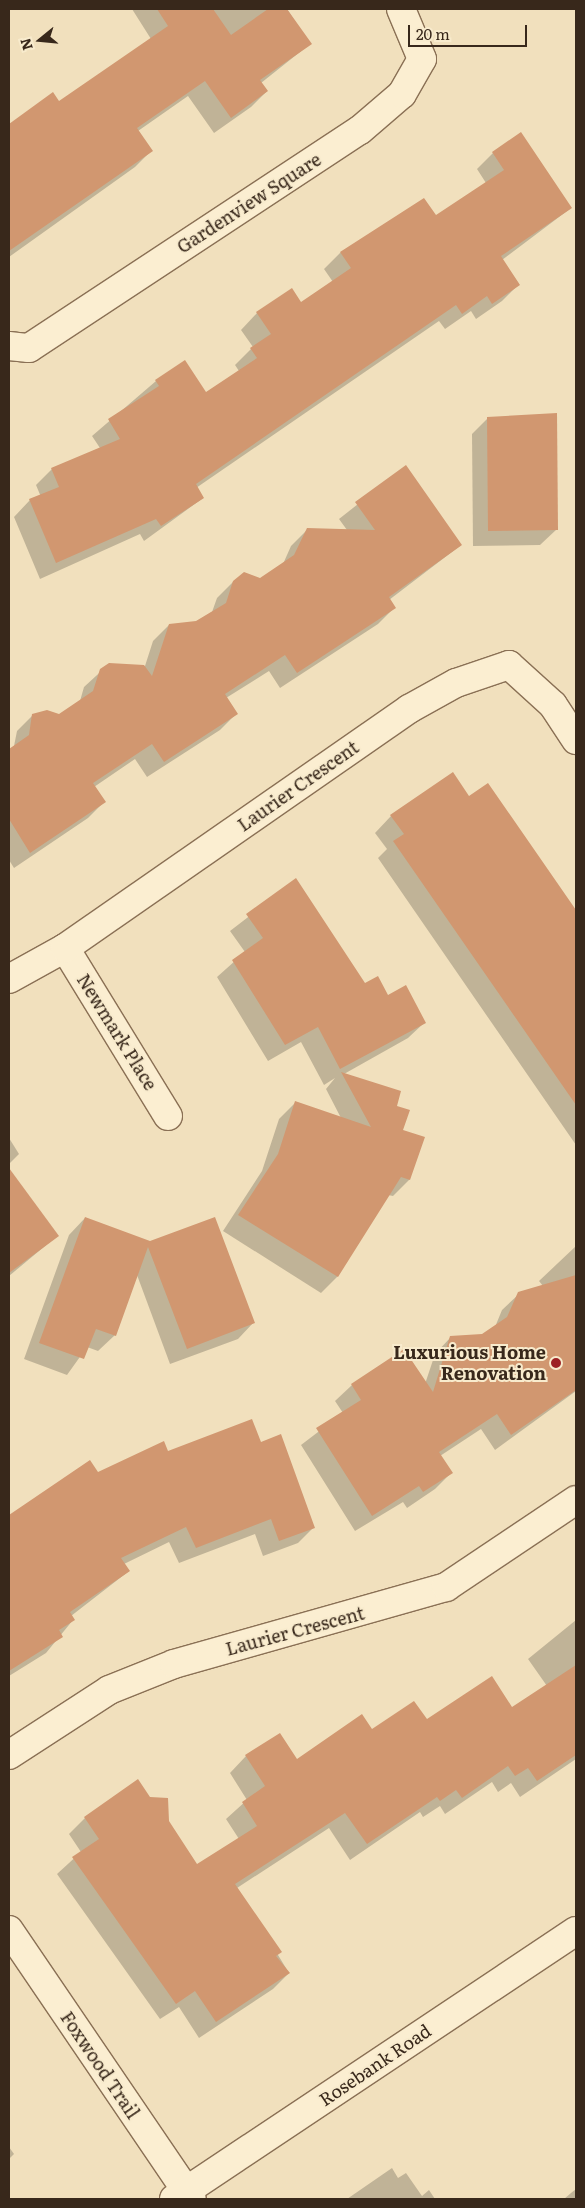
<!DOCTYPE html>
<html>
<head>
<meta charset="utf-8">
<style>
	body { margin:0 }
	#map { position:relative; width:585px; height:2208px; overflow:hidden; background:#f1e0bd; font-family:Literata,serif }
	div>[style] { position:absolute }
	.shadow>* { inset:0; background:#0003 }
	.building>* { inset:0; background:#d19770 }
	.roads { filter:drop-shadow(1px 0 #8a7055) drop-shadow(-1px 0 #8a7055) drop-shadow(0 1px #8a7055) drop-shadow(0 -1px #8a7055) }
	.street>* { height:28px; margin:-14px; padding:0 14px; transform-origin:14px; border-radius:14px; background:#fbeed1 }
	.secondary>* { height:28px; margin:-14px; padding:0 14px; transform-origin:14px; border-radius:14px; background:#fbeed1 }
	.dots>* { width:14px; height:14px; translate:-50% -50%; box-sizing:border-box; border:2px solid #f8ebcd; border-radius:50% }
	span { translate:-50% -50%; white-space:nowrap; text-align:center; line-height:1.15; -webkit-text-stroke:4px #f8ebcd; paint-order:stroke }
	.street-label { font-size:18px; color:#38281b }
	.poi-label { font-size:18px; color:#38281b; font-weight:700 }
	.right { translate:-100% -50%; text-align:right }
	.frame { position:absolute; inset:0; border:10px solid #38281b; pointer-events:none }
	.north { position:absolute; left:15px; top:15px; width:50px; height:50px; -webkit-text-stroke:4px #f8ebcd; paint-order:stroke; rotate:253deg; font-size:14px; font-weight:700; line-height:20px; text-align:center; color:#38281b }
	.north::after { content:''; display:block; margin:auto; width:18px; height:22px; background:#38281b; clip-path:polygon(50% 0,100% 100%,50% 72%,0 100%) }
	.scale { position:absolute; left:408px; top:25px; width:119px; height:22px; box-sizing:border-box; border:2px solid #38281b; border-top:0; padding-left:6px; font-size:15px; line-height:18px; white-space:nowrap; color:#38281b; -webkit-text-stroke:4px #f8ebcd; paint-order:stroke }
</style>
</head>
<body>
<div id="map">
	<div class="shadow">
		<div style="clip-path:polygon(132px 9px,287px 9px,310px 44px,261px 83px,267px 91px,251px 107px,214px 133px,188px 96px,138px 131px,151px 151px,135px 167px,9px 257px,9px 125px,53px 94px,59px 102px,151px 39px)"></div>
		<div style="clip-path:polygon(493px 153px,571px 208px,502px 260px,519px 284px,502px 301px,476px 319px,471px 311px,445px 329px,439px 321px,196px 488px,203px 498px,144px 541px,140px 534px,40px 579px,14px 517px,30px 500px,41px 497px,36px 485px,52px 469px,100px 448px,92px 436px,156px 381px,206px 393px,239px 371px,235px 365px,253px 347px,241px 330px,257px 313px,292px 290px,301px 303px,333px 282px,324px 269px,340px 253px,424px 199px,436px 217px,486px 183px,477px 169px)"></div>
		<div style="clip-path:polygon(488px 418px,557px 529px,540px 545px,473px 546px,472px 434px)"></div>
		<div style="clip-path:polygon(405px 467px,461px 545px,389px 600px,394px 608px,378px 624px,280px 688px,269px 671px,226px 698px,236px 714px,220px 730px,147px 777px,135px 759px,94px 787px,104px 802px,88px 818px,14px 868px,9px 860px,9px 750px,14px 746px,17px 731px,33px 715px,59px 715px,80px 701px,84px 687px,109px 664px,145px 666px,153px 641px,169px 625px,196px 622px,212px 612px,217px 598px,233px 582px,260px 579px,283px 564px,291px 546px,308px 529px,347px 530px,339px 519px)"></div>
		<div style="clip-path:polygon(488px 785px,576px 917px,576px 1145px,378px 858px,387px 849px,375px 833px,391px 816px,469px 798px)"></div>
		<div style="clip-path:polygon(296px 880px,364px 984px,425px 1022px,408px 1038px,344px 1074px,395px 1107px,401px 1130px,424px 1138px,409px 1180px,393px 1196px,388px 1195px,337px 1277px,321px 1293px,223px 1231px,262px 1171px,279px 1119px,296px 1102px,341px 1118px,326px 1089px,335px 1078px,324px 1085px,301px 1042px,268px 1061px,217px 977px,245px 952px,230px 931px)"></div>
		<div style="clip-path:polygon(9px 1138px,19px 1154px,9px 1164px)"></div>
		<div style="clip-path:polygon(9px 1170px,57px 1236px,9px 1276px)"></div>
		<div style="clip-path:polygon(85px 1218px,150px 1243px,254px 1322px,238px 1339px,170px 1364px,137px 1275px,115px 1335px,98px 1351px,87px 1347px,67px 1375px,24px 1359px,69px 1235px)"></div>
		<div style="clip-path:polygon(576px 1246px,576px 1391px,495px 1450px,481px 1429px,440px 1456px,451px 1473px,435px 1489px,407px 1508px,403px 1502px,355px 1531px,301px 1445px,343px 1413px,335px 1401px,352px 1385px,403px 1351px,425px 1384px,435px 1354px,451px 1337px,482px 1335px,495px 1327px,502px 1310px,519px 1294px,543px 1286px,539px 1281px)"></div>
		<div style="clip-path:polygon(260px 1443px,314px 1527px,298px 1543px,263px 1556px,255px 1534px,179px 1563px,169px 1542px,124px 1564px,129px 1571px,71px 1616px,73px 1620px,46px 1653px,9px 1676px,9px 1517px,90px 1462px,98px 1473px,167px 1452px)"></div>
		<div style="clip-path:polygon(576px 1620px,576px 1759px,520px 1797px,511px 1783px,498px 1792px,492px 1782px,445px 1814px,440px 1806px,423px 1817px,420px 1812px,350px 1860px,329px 1828px,237px 1888px,289px 1973px,273px 1989px,199px 2038px,179px 2007px,160px 2019px,57px 1874px,81px 1852px,69px 1834px,85px 1818px,168px 1822px,197px 1865px,239px 1839px,226px 1819px,247px 1800px,230px 1773px,246px 1756px,296px 1761px,372px 1731px,512px 1709px,547px 1686px,528px 1659px)"></div>
		<div style="clip-path:polygon(9px 2147px,14px 2154px,9px 2159px)"></div>
		<div style="clip-path:polygon(392px 2168px,398px 2178px,406px 2173px,422px 2196px,429px 2190px,435px 2199px,347px 2199px)"></div>
		<div style="clip-path:polygon(576px 2189px,576px 2199px,564px 2199px,571px 2193px)"></div>
	</div>
	<div class="building">
		<div style="clip-path:polygon(157px 9px,213px 9px,231px 35px,268px 9px,287px 9px,312px 44px,260px 80px,268px 91px,231px 118px,205px 81px,137px 128px,153px 151px,9px 251px,9px 124px,53px 92px,59px 101px,168px 26px)"></div>
		<div style="clip-path:polygon(521px 132px,572px 208px,501px 256px,520px 285px,492px 304px,487px 296px,462px 314px,456px 305px,196px 484px,204px 498px,161px 526px,156px 519px,56px 563px,29px 499px,59px 487px,51px 468px,120px 439px,108px 419px,159px 386px,155px 380px,185px 360px,206px 392px,257px 358px,250px 348px,271px 334px,256px 312px,292px 288px,301px 302px,351px 268px,340px 252px,424px 198px,436px 215px,504px 170px,492px 152px)"></div>
		<div style="clip-path:polygon(557px 413px,558px 530px,488px 531px,487px 417px)"></div>
		<div style="clip-path:polygon(406px 465px,462px 545px,389px 597px,396px 608px,297px 673px,285px 655px,225px 694px,238px 714px,164px 762px,152px 744px,93px 783px,106px 802px,30px 853px,9px 819px,9px 749px,29px 735px,32px 714px,47px 710px,59px 714px,93px 691px,100px 669px,109px 663px,144px 665px,152px 676px,169px 624px,196px 621px,226px 603px,233px 581px,244px 572px,260px 578px,294px 555px,307px 528px,375px 530px,355px 502px)"></div>
		<div style="clip-path:polygon(453px 772px,469px 796px,488px 783px,576px 910px,576px 1105px,393px 841px,404px 834px,390px 815px)"></div>
		<div style="clip-path:polygon(296px 878px,365px 983px,378px 976px,388px 995px,406px 985px,426px 1023px,340px 1069px,318px 1027px,285px 1045px,232px 960px,263px 938px,246px 914px)"></div>
		<div style="clip-path:polygon(341px 1072px,401px 1091px,397px 1106px,410px 1110px,403px 1130px,425px 1137px,410px 1180px,401px 1177px,338px 1277px,238px 1215px,278px 1154px,295px 1101px,371px 1127px)"></div>
		<div style="clip-path:polygon(9px 1168px,59px 1236px,9px 1273px)"></div>
		<div style="clip-path:polygon(85px 1217px,150px 1241px,215px 1217px,255px 1323px,187px 1349px,148px 1247px,116px 1336px,96px 1329px,84px 1359px,39px 1343px)"></div>
		<div style="clip-path:polygon(576px 1275px,576px 1390px,511px 1435px,497px 1414px,439px 1452px,453px 1473px,423px 1492px,419px 1486px,372px 1516px,316px 1428px,361px 1400px,351px 1384px,404px 1349px,433px 1392px,450px 1336px,482px 1334px,507px 1317px,518px 1292px)"></div>
		<div style="clip-path:polygon(252px 1419px,261px 1442px,281px 1434px,315px 1528px,279px 1541px,271px 1519px,196px 1548px,186px 1527px,121px 1558px,130px 1571px,70px 1612px,75px 1620px,59px 1630px,63px 1637px,9px 1671px,9px 1515px,90px 1460px,98px 1472px,164px 1441px,168px 1451px)"></div>
		<div style="clip-path:polygon(576px 1665px,576px 1755px,537px 1781px,528px 1768px,515px 1776px,508px 1766px,462px 1798px,456px 1790px,440px 1801px,437px 1797px,367px 1844px,345px 1813px,235px 1884px,282px 1952px,276px 1956px,290px 1973px,216px 2022px,195px 1991px,176px 2004px,72px 1857px,99px 1839px,84px 1817px,138px 1779px,150px 1797px,168px 1798px,169px 1821px,197px 1864px,257px 1826px,242px 1802px,265px 1786px,245px 1755px,280px 1733px,297px 1759px,362px 1714px,372px 1729px,414px 1701px,427px 1719px,492px 1676px,512px 1707px)"></div>
	</div>
	<div class="roads">
		<div class="street">
			<div style="left:9px;top:346px;width:20px;rotate:6deg"></div>
			<div style="left:29px;top:348px;width:396px;rotate:-33.4deg"></div>
			<div style="left:360px;top:130px;width:55px;rotate:-40.6deg"></div>
			<div style="left:402px;top:94px;width:40px;rotate:-60.3deg"></div>
			<div style="left:422px;top:59px;width:54px;rotate:-112.8deg"></div>
			<div style="left:65px;top:948px;width:197px;rotate:58.5deg"></div>
			<div style="left:9px;top:979px;width:64px;rotate:-29deg"></div>
			<div style="left:65px;top:948px;width:419px;rotate:-34.8deg"></div>
			<div style="left:409px;top:709px;width:54px;rotate:-29deg"></div>
			<div style="left:456px;top:683px;width:56px;rotate:-18.8deg"></div>
			<div style="left:509px;top:665px;width:59px;rotate:42.3deg"></div>
			<div style="left:553px;top:705px;width:42px;rotate:56.7deg"></div>
			<div style="left:9px;top:1755px;width:119px;rotate:-33deg"></div>
			<div style="left:109px;top:1690px;width:70px;rotate:-21.8deg"></div>
			<div style="left:174px;top:1664px;width:283px;rotate:-15.8deg"></div>
			<div style="left:446px;top:1587px;width:156px;rotate:-33.8deg"></div>
			<div style="left:9px;top:1930px;width:325px;rotate:55.8deg"></div>
		</div>
		<div class="secondary">
			<div style="left:174px;top:2199px;width:483px;rotate:-33.7deg"></div>
		</div>
	</div>
	<div class="dots">
		<div style="left:556px;top:1363px;background:#9d2124"></div>
	</div>
	<div class="street-label">
		<span style="left:249px;top:203px;rotate:-33deg">Gardenview Square</span>
		<span style="left:298px;top:786px;rotate:-35deg">Laurier Crescent</span>
		<span style="left:117px;top:1032px;rotate:58deg">Newmark Place</span>
		<span style="left:295px;top:1631px;rotate:-15deg">Laurier Crescent</span>
		<span style="left:100px;top:2065px;rotate:56deg">Foxwood Trail</span>
		<span style="left:375px;top:2065px;rotate:-34deg">Rosebank Road</span>
	</div>
	<div class="poi-label">
		<span class="right" style="left:546px;top:1363px">Luxurious Home<br>Renovation</span>
	</div>
	<div class="frame"></div>
	<div class="north">N</div>
	<div class="scale">20 m</div>
</div>
</body>
</html>
